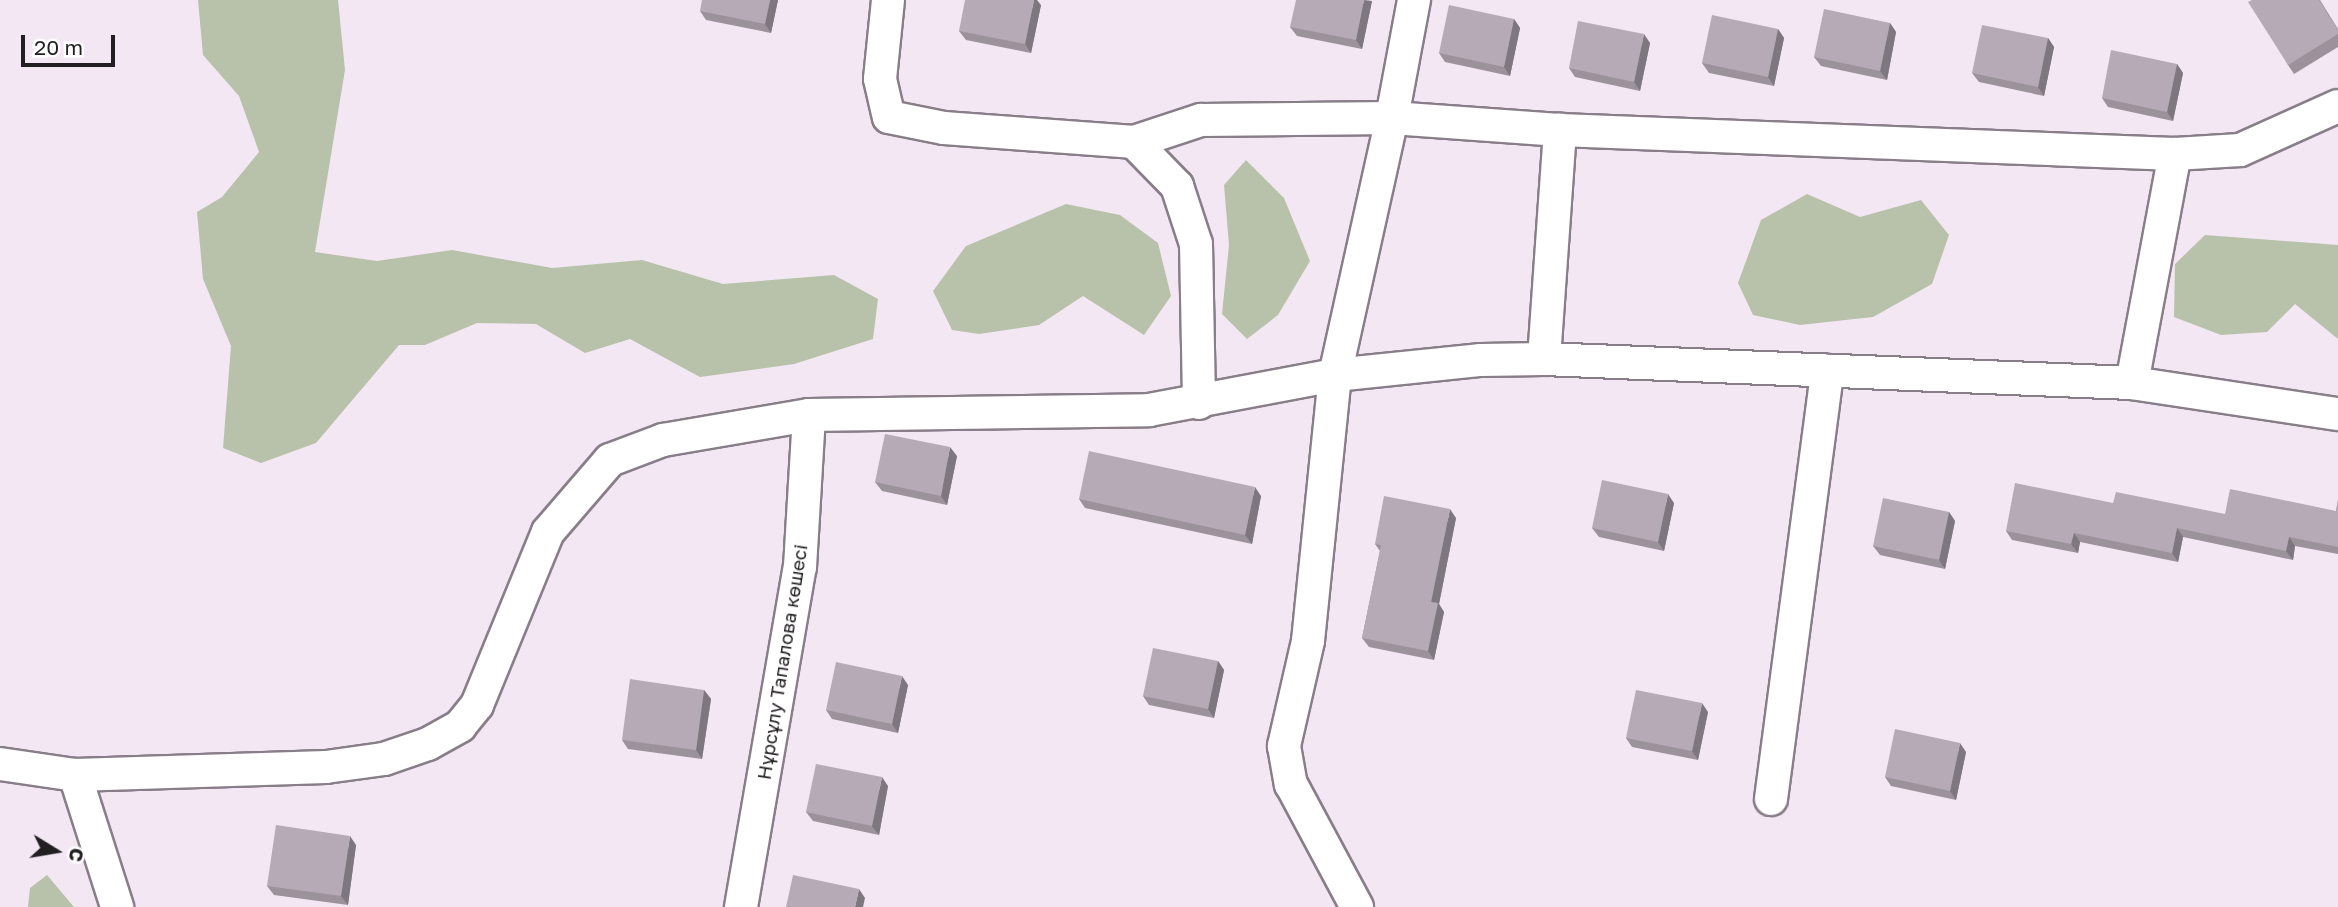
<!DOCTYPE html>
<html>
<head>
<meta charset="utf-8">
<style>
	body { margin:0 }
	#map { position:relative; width:2338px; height:907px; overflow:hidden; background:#f3e7f3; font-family:"Golos Text",sans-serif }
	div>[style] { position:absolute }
	.green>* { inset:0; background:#b8c2aa }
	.roads { filter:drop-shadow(2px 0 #887e88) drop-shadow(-2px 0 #887e88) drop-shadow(0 2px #887e88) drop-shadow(0 -2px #887e88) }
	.street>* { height:32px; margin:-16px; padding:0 16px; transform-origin:16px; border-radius:16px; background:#fff }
	.wall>* { inset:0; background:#9c929c }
	.shaded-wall>* { inset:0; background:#7f777f }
	.building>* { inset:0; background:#b5aab5 }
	span { translate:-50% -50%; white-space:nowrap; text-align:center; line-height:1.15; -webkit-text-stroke:7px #fff; paint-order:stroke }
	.street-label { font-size:19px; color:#221e22 }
	.north { position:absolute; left:21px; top:816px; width:70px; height:70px; -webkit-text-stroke:5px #fff; paint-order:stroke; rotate:101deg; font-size:19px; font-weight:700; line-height:28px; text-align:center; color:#221e22 }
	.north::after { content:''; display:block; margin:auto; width:24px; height:32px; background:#221e22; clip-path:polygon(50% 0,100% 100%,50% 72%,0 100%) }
	.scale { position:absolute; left:21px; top:35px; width:94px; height:32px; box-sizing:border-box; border:4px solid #221e22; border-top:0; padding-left:9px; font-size:21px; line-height:24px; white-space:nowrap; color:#221e22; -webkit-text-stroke:5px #fff; paint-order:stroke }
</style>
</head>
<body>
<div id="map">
	<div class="green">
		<div style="clip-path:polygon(198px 0,338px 0,345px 70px,315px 252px,377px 261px,452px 250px,552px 268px,642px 260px,723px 284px,834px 275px,878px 299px,873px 339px,794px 364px,700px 377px,630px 339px,585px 353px,536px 324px,477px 323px,425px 345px,399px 345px,316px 443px,261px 463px,223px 448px,231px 346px,203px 279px,197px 212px,222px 197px,259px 152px,239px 96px,203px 55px)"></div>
		<div style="clip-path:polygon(1246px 160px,1284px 198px,1310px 261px,1278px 315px,1247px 339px,1222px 314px,1229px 245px,1224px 185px)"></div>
		<div style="clip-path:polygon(1807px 194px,1860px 217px,1921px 200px,1949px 235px,1932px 284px,1873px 317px,1800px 325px,1753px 315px,1738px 283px,1761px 220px)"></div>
		<div style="clip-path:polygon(1066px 204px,1120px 215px,1158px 243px,1171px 296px,1144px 335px,1083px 296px,1039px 325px,979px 334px,952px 330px,933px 291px,966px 246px)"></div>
		<div style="clip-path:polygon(2205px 235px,2338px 245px,2338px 339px,2295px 304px,2267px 332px,2221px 335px,2174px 317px,2175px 264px)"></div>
		<div style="clip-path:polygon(47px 875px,63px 894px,74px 907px,28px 907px,30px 888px)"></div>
	</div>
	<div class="roads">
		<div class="street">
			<div style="left:888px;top:0;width:79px;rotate:95.8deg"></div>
			<div style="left:880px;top:79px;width:39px;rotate:77deg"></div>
			<div style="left:889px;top:117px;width:56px;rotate:11.3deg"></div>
			<div style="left:944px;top:128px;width:191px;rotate:4.2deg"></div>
			<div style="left:1134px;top:142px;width:62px;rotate:45.7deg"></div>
			<div style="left:1177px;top:186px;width:61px;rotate:71.9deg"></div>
			<div style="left:1196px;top:244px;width:159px;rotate:88.9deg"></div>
			<div style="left:1414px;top:0;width:120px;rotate:100.6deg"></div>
			<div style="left:1392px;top:118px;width:168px;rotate:4.1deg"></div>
			<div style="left:1560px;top:130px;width:615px;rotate:2.23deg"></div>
			<div style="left:2175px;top:154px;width:65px;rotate:-3.5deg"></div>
			<div style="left:2240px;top:150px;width:107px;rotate:-24.2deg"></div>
			<div style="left:1134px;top:142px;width:71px;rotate:-18.2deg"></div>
			<div style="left:1201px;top:120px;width:191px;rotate:-0.6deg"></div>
			<div style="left:1392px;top:118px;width:263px;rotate:102.5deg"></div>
			<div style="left:1335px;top:375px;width:267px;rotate:95.8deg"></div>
			<div style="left:1308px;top:641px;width:108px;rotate:102.9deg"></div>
			<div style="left:1284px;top:746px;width:39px;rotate:80deg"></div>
			<div style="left:1291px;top:784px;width:140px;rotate:61.8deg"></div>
			<div style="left:1544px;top:359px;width:230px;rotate:-86deg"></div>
			<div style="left:2132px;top:383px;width:233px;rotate:-79.4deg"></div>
			<div style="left:0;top:764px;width:76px;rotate:8.3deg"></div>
			<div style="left:75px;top:775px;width:251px;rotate:-1.8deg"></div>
			<div style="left:326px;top:767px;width:59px;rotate:-7.9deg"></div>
			<div style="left:384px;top:759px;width:46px;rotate:-18.8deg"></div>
			<div style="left:428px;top:744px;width:37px;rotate:-29deg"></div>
			<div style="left:460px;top:726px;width:27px;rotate:-51deg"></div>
			<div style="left:477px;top:705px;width:187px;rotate:-67.7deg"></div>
			<div style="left:548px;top:532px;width:95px;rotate:-49.3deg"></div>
			<div style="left:610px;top:460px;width:57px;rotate:-20.7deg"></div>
			<div style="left:663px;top:440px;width:148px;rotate:-9.7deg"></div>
			<div style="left:809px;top:415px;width:340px;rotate:-0.8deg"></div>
			<div style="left:1149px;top:410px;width:189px;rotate:-10.7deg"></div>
			<div style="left:1335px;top:375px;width:147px;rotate:-5.9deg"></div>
			<div style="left:1481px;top:360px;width:63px;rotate:-0.9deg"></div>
			<div style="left:1544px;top:359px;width:588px;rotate:2.34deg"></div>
			<div style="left:2132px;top:383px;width:208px;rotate:8.6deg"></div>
			<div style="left:75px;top:775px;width:139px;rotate:72.3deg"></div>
			<div style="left:1771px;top:799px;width:432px;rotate:-82.5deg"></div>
			<div style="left:741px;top:907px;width:345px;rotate:-80.2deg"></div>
			<div style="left:800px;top:567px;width:152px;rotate:-86.6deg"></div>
		</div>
	</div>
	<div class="wall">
		<div style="clip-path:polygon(778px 0,771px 33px,706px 20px,700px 11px)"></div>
		<div style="clip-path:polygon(2252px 0,2320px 0,2338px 29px,2338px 47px,2294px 74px,2288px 65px)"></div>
		<div style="clip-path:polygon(1372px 1px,1362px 49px,1297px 36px,1290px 27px)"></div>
		<div style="clip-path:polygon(1041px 5px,1031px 53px,966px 40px,959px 31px)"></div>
		<div style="clip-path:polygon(1514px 19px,1520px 28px,1510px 76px,1445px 62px,1439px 53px)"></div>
		<div style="clip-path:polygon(1890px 23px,1896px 32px,1887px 80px,1821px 66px,1814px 57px)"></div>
		<div style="clip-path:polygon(1778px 29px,1784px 38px,1774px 86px,1709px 73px,1702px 63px)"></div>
		<div style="clip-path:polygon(2048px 38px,2054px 47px,2044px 96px,1979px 82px,1972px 73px)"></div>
		<div style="clip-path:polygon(1650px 43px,1640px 91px,1575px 77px,1569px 68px)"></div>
		<div style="clip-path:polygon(2177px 64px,2183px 73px,2173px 121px,2108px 107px,2102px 98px)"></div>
		<div style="clip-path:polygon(957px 456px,947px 505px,882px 491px,875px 482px)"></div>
		<div style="clip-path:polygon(1261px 496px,1252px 544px,1085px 508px,1079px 499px)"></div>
		<div style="clip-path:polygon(2338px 500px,2338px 554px,2295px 546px,2293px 560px,2183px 537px,2178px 562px,2080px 542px,2078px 553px,2012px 540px,2006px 531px,2225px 514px,2336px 511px)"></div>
		<div style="clip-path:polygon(1674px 503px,1664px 551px,1599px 537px,1592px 528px)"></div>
		<div style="clip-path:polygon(1949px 512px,1955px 521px,1945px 569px,1880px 555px,1873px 546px)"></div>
		<div style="clip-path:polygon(1456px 518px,1439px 604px,1444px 612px,1434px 660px,1369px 647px,1362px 638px,1380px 551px,1375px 544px)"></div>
		<div style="clip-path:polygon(1218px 661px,1224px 670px,1214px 718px,1149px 705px,1143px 696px)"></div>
		<div style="clip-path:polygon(908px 685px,898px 733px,832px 719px,826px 710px)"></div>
		<div style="clip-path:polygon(704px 690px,711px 699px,702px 759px,628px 749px,622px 740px)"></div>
		<div style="clip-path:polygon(1708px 712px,1698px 760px,1632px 747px,1626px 738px)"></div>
		<div style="clip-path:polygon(1966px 752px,1956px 800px,1891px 786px,1885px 777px)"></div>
		<div style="clip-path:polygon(888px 786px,879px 835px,813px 821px,806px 812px)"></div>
		<div style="clip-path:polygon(356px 845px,348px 905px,274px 895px,267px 886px)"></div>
	</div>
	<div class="shaded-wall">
		<div style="clip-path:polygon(770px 0,778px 0,771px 33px,765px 24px)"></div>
		<div style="clip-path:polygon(1034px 0,1037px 0,1041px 5px,1031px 53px,1025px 44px)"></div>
		<div style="clip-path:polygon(1364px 0,1372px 1px,1362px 49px,1356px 40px)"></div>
		<div style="clip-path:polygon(1514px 19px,1520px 28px,1510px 76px,1504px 67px)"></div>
		<div style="clip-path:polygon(1890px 23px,1896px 32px,1887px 80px,1880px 71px)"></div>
		<div style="clip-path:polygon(1778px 29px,1784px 38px,1774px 86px,1768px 77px)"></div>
		<div style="clip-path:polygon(1644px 34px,1650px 43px,1640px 91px,1634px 82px)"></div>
		<div style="clip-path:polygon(2048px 38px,2054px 47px,2044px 96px,2038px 87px)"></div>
		<div style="clip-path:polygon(2177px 64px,2183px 73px,2173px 121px,2167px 112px)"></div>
		<div style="clip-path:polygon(950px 447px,957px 456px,947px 505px,941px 496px)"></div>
		<div style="clip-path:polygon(1255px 487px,1261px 496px,1252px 544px,1245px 535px)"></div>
		<div style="clip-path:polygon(1668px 494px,1674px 503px,1664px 551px,1658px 542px)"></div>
		<div style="clip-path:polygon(1450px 509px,1456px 518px,1439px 604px,1444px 612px,1434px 660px,1428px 651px,1431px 602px)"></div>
		<div style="clip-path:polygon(1949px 512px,1955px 521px,1945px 569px,1939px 560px)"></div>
		<div style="clip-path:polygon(2177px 528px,2183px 537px,2178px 562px,2172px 553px)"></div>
		<div style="clip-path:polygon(2074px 533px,2080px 542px,2078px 553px,2071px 544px)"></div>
		<div style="clip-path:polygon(2289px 537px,2295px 546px,2293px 560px,2286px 551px)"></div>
		<div style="clip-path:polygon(1218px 661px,1224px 670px,1214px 718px,1208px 709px)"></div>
		<div style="clip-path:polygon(902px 676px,908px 685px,898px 733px,892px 724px)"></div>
		<div style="clip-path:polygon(704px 690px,711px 699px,702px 759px,696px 750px)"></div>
		<div style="clip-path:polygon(1702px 703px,1708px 712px,1698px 760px,1692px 751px)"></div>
		<div style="clip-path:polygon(1960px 743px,1966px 752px,1956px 800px,1950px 791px)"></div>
		<div style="clip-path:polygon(882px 777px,888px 786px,879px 835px,872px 826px)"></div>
		<div style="clip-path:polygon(350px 836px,356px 845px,348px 905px,341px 896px)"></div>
		<div style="clip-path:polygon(859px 889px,865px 898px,863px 907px,855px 907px)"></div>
	</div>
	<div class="building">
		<div style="clip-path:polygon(702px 0,770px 0,765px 24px,700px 11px)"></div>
		<div style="clip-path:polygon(965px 0,1034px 0,1025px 44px,959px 31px)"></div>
		<div style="clip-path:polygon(1296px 0,1364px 0,1356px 40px,1290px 27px)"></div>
		<div style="clip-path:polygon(2252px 0,2319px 0,2338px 30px,2338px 34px,2288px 65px,2248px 2px)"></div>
		<div style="clip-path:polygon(1449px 5px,1514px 19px,1504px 67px,1439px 53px)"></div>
		<div style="clip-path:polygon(1824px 9px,1890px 23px,1880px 71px,1814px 57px)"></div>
		<div style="clip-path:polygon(1712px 15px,1778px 29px,1768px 77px,1702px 63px)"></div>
		<div style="clip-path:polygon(1578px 21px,1644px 34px,1634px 82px,1569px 68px)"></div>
		<div style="clip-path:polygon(1982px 25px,2048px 38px,2038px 87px,1972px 73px)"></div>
		<div style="clip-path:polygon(2111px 50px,2177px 64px,2167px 112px,2102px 98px)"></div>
		<div style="clip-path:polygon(885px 434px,950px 447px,941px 496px,875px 482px)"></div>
		<div style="clip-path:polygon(1089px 451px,1255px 487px,1245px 535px,1079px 499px)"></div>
		<div style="clip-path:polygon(1602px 480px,1668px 494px,1658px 542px,1592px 528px)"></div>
		<div style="clip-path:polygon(2015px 483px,2113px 503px,2116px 492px,2225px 514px,2230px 489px,2336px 511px,2338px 500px,2338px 547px,2289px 537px,2286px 551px,2177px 528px,2172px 553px,2074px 533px,2071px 544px,2006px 531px)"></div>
		<div style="clip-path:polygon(1384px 496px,1450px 509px,1431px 602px,1438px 603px,1428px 651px,1362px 638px,1381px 545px,1375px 544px)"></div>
		<div style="clip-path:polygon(1883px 498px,1949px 512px,1939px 560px,1873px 546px)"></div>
		<div style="clip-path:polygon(1153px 648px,1218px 661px,1208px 709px,1143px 696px)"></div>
		<div style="clip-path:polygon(836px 662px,902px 676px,892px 724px,826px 710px)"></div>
		<div style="clip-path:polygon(630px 679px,704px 690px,696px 750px,622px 740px)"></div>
		<div style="clip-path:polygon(1636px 690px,1702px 703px,1692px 751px,1626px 738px)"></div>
		<div style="clip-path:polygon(1895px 729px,1960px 743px,1950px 791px,1885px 777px)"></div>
		<div style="clip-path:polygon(816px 764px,882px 777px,872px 826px,806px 812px)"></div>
		<div style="clip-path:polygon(276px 825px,350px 836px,341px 896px,267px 886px)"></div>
		<div style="clip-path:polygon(793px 875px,859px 889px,855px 907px,786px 907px)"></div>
	</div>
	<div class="street-label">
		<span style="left:782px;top:662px;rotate:-81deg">Нұрсұлу Тапалова көшесі</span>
	</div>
	<div class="north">С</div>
	<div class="scale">20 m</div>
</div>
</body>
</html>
